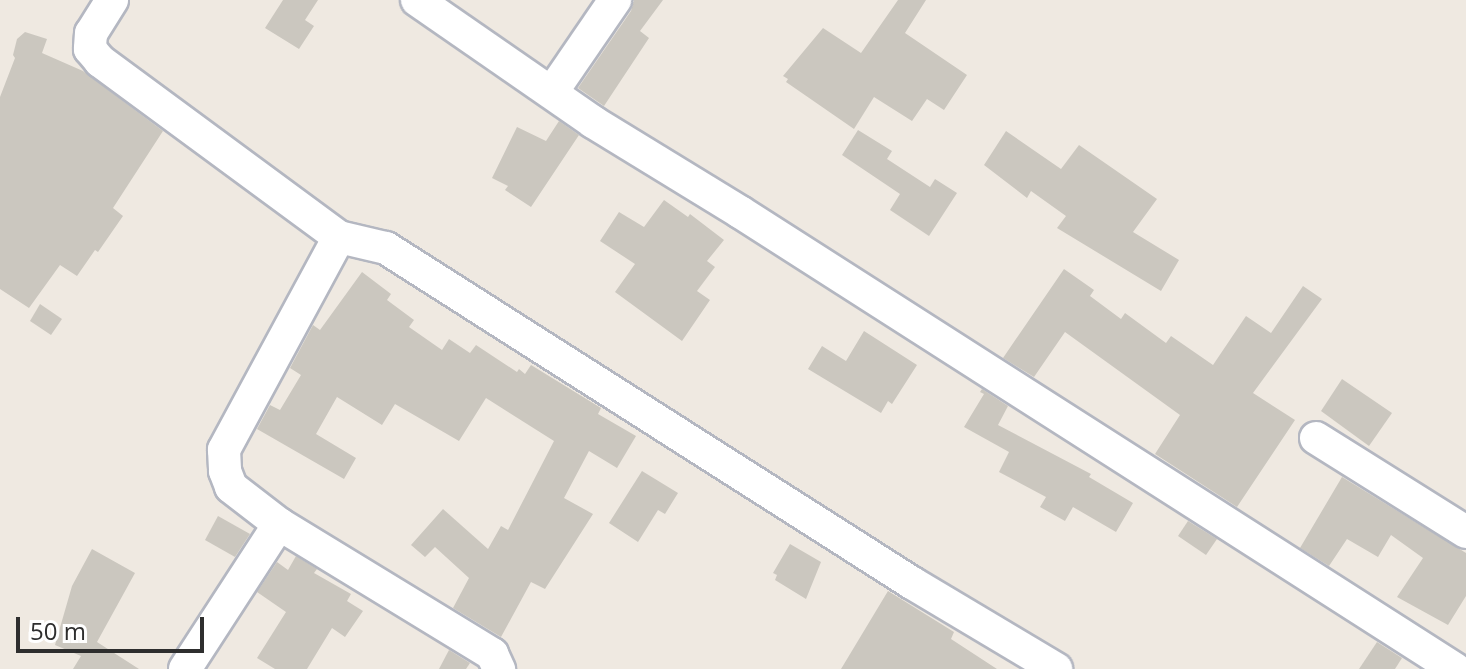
<!DOCTYPE html>
<html>
<head>
<meta charset="utf-8">
<style>
	body { margin:0 }
	#map { position:relative; width:1466px; height:669px; overflow:hidden; background:#efe9e1; font-family:"Open Sans",sans-serif }
	div>[style] { position:absolute }
	.building>* { inset:0; background:#cbc7bf }
	.roads { filter:drop-shadow(2px 0 #b4b7c1) drop-shadow(-2px 0 #b4b7c1) drop-shadow(0 2px #b4b7c1) drop-shadow(0 -2px #b4b7c1) }
	.minor>* { height:32px; margin:-16px; padding:0 16px; transform-origin:16px; border-radius:16px; background:#fff }
	span { translate:-50% -50%; white-space:nowrap; text-align:center; line-height:1.15; -webkit-text-stroke:7px #fff; paint-order:stroke }
	.scale { position:absolute; left:16px; top:617px; width:188px; height:36px; box-sizing:border-box; border:4px solid #2e2e2e; border-top:0; padding-left:10px; font-size:24px; line-height:28px; white-space:nowrap; color:#2e2e2e; -webkit-text-stroke:6px #fff; paint-order:stroke }
</style>
</head>
<body>
<div id="map">
	<div class="building">
		<div style="clip-path:polygon(283px 0,318px 0,305px 20px,314px 26px,299px 49px,265px 28px)"></div>
		<div style="clip-path:polygon(634px 0,663px 0,640px 31px,649px 38px,604px 106px,578px 88px,631px 11px)"></div>
		<div style="clip-path:polygon(898px 0,926px 0,905px 33px,967px 75px,944px 110px,927px 99px,912px 121px,874px 97px,854px 129px,786px 82px,788px 79px,783px 76px,823px 28px,861px 53px)"></div>
		<div style="clip-path:polygon(25px 32px,47px 39px,42px 53px,83px 71px,163px 131px,113px 208px,123px 216px,98px 252px,95px 250px,77px 276px,60px 265px,29px 308px,0 289px,0 97px,15px 58px,13px 55px,17px 39px)"></div>
		<div style="clip-path:polygon(559px 121px,579px 135px,531px 207px,505px 190px,508px 186px,492px 178px,517px 127px,546px 141px)"></div>
		<div style="clip-path:polygon(858px 130px,892px 151px,887px 159px,930px 187px,935px 179px,957px 193px,929px 236px,890px 210px,900px 194px,842px 155px)"></div>
		<div style="clip-path:polygon(1006px 131px,1061px 169px,1079px 145px,1157px 199px,1133px 232px,1179px 260px,1161px 291px,1057px 228px,1066px 216px,1031px 191px,1027px 198px,984px 165px)"></div>
		<div style="clip-path:polygon(664px 200px,688px 217px,690px 214px,724px 240px,707px 261px,715px 267px,697px 291px,710px 300px,682px 341px,615px 292px,635px 264px,600px 241px,619px 212px,644px 227px)"></div>
		<div style="clip-path:polygon(1064px 269px,1094px 290px,1090px 296px,1121px 319px,1125px 313px,1166px 343px,1171px 336px,1213px 365px,1246px 316px,1271px 333px,1303px 286px,1322px 299px,1253px 393px,1295px 420px,1237px 507px,1155px 454px,1180px 415px,1065px 332px,1034px 377px,1003px 358px)"></div>
		<div style="clip-path:polygon(362px 272px,391px 294px,387px 300px,414px 320px,409px 327px,442px 350px,449px 339px,470px 353px,476px 345px,517px 372px,519px 369px,525px 374px,531px 365px,601px 408px,598px 414px,636px 436px,617px 468px,589px 451px,564px 498px,593px 514px,545px 589px,531px 582px,501px 637px,453px 608px,469px 578px,435px 547px,425px 557px,411px 545px,443px 509px,488px 549px,501px 526px,508px 530px,554px 441px,486px 398px,459px 441px,395px 404px,382px 425px,337px 397px,316px 434px,356px 458px,344px 479px,257px 429px,270px 405px,280px 410px,301px 375px,290px 368px,313px 325px,320px 330px)"></div>
		<div style="clip-path:polygon(40px 304px,62px 319px,51px 335px,30px 321px)"></div>
		<div style="clip-path:polygon(864px 331px,917px 365px,892px 404px,888px 401px,881px 413px,808px 369px,822px 346px,846px 361px)"></div>
		<div style="clip-path:polygon(1342px 379px,1392px 413px,1369px 446px,1321px 411px)"></div>
		<div style="clip-path:polygon(982px 389px,1008px 406px,998px 425px,1091px 474px,1089px 477px,1133px 503px,1116px 532px,1073px 507px,1065px 521px,1040px 507px,1046px 497px,999px 472px,1009px 452px,964px 427px,984px 394px,980px 392px)"></div>
		<div style="clip-path:polygon(642px 471px,678px 493px,665px 514px,658px 510px,638px 542px,609px 523px)"></div>
		<div style="clip-path:polygon(1342px 477px,1466px 553px,1466px 596px,1448px 625px,1397px 597px,1423px 558px,1391px 535px,1378px 557px,1347px 539px,1329px 566px,1300px 548px)"></div>
		<div style="clip-path:polygon(218px 516px,250px 534px,235px 557px,205px 540px)"></div>
		<div style="clip-path:polygon(1188px 521px,1217px 539px,1206px 555px,1178px 536px)"></div>
		<div style="clip-path:polygon(790px 544px,821px 562px,806px 599px,775px 580px,777px 575px,773px 573px)"></div>
		<div style="clip-path:polygon(92px 549px,135px 573px,97px 642px,139px 669px,73px 669px,81px 656px,55px 645px,72px 586px)"></div>
		<div style="clip-path:polygon(296px 556px,317px 569px,314px 573px,351px 594px,347px 601px,363px 611px,345px 637px,332px 628px,307px 669px,275px 669px,257px 658px,286px 612px,257px 592px,277px 562px,288px 570px)"></div>
		<div style="clip-path:polygon(888px 591px,954px 632px,951px 639px,997px 669px,841px 669px)"></div>
		<div style="clip-path:polygon(1377px 642px,1402px 658px,1395px 669px,1359px 669px)"></div>
		<div style="clip-path:polygon(449px 650px,470px 663px,466px 669px,439px 669px)"></div>
	</div>
	<div class="roads">
		<div class="minor">
			<div style="left:112px;top:0;width:39px;rotate:122deg"></div>
			<div style="left:91px;top:33px;width:16px;rotate:94deg"></div>
			<div style="left:90px;top:49px;width:16px;rotate:50deg"></div>
			<div style="left:100px;top:61px;width:297px;rotate:36.4deg"></div>
			<div style="left:339px;top:237px;width:48px;rotate:13.2deg"></div>
			<div style="left:386px;top:248px;width:624px;rotate:32.49deg"></div>
			<div style="left:912px;top:583px;width:168px;rotate:30.8deg"></div>
			<div style="left:417px;top:0;width:214px;rotate:34.7deg"></div>
			<div style="left:593px;top:122px;width:172px;rotate:31.5deg"></div>
			<div style="left:740px;top:212px;width:849px;rotate:32.59deg"></div>
			<div style="left:552px;top:92px;width:112px;rotate:-55.6deg"></div>
			<div style="left:339px;top:237px;width:242px;rotate:118.4deg"></div>
			<div style="left:224px;top:450px;width:21px;rotate:87deg"></div>
			<div style="left:225px;top:471px;width:17px;rotate:69deg"></div>
			<div style="left:231px;top:487px;width:61px;rotate:37.6deg"></div>
			<div style="left:279px;top:524px;width:250px;rotate:31.4deg"></div>
			<div style="left:492px;top:654px;width:17px;rotate:65deg"></div>
			<div style="left:1316px;top:438px;width:177px;rotate:32.1deg"></div>
			<div style="left:185px;top:669px;width:173px;rotate:-57deg"></div>
		</div>
	</div>
	<div class="scale">50 m</div>
</div>
</body>
</html>
